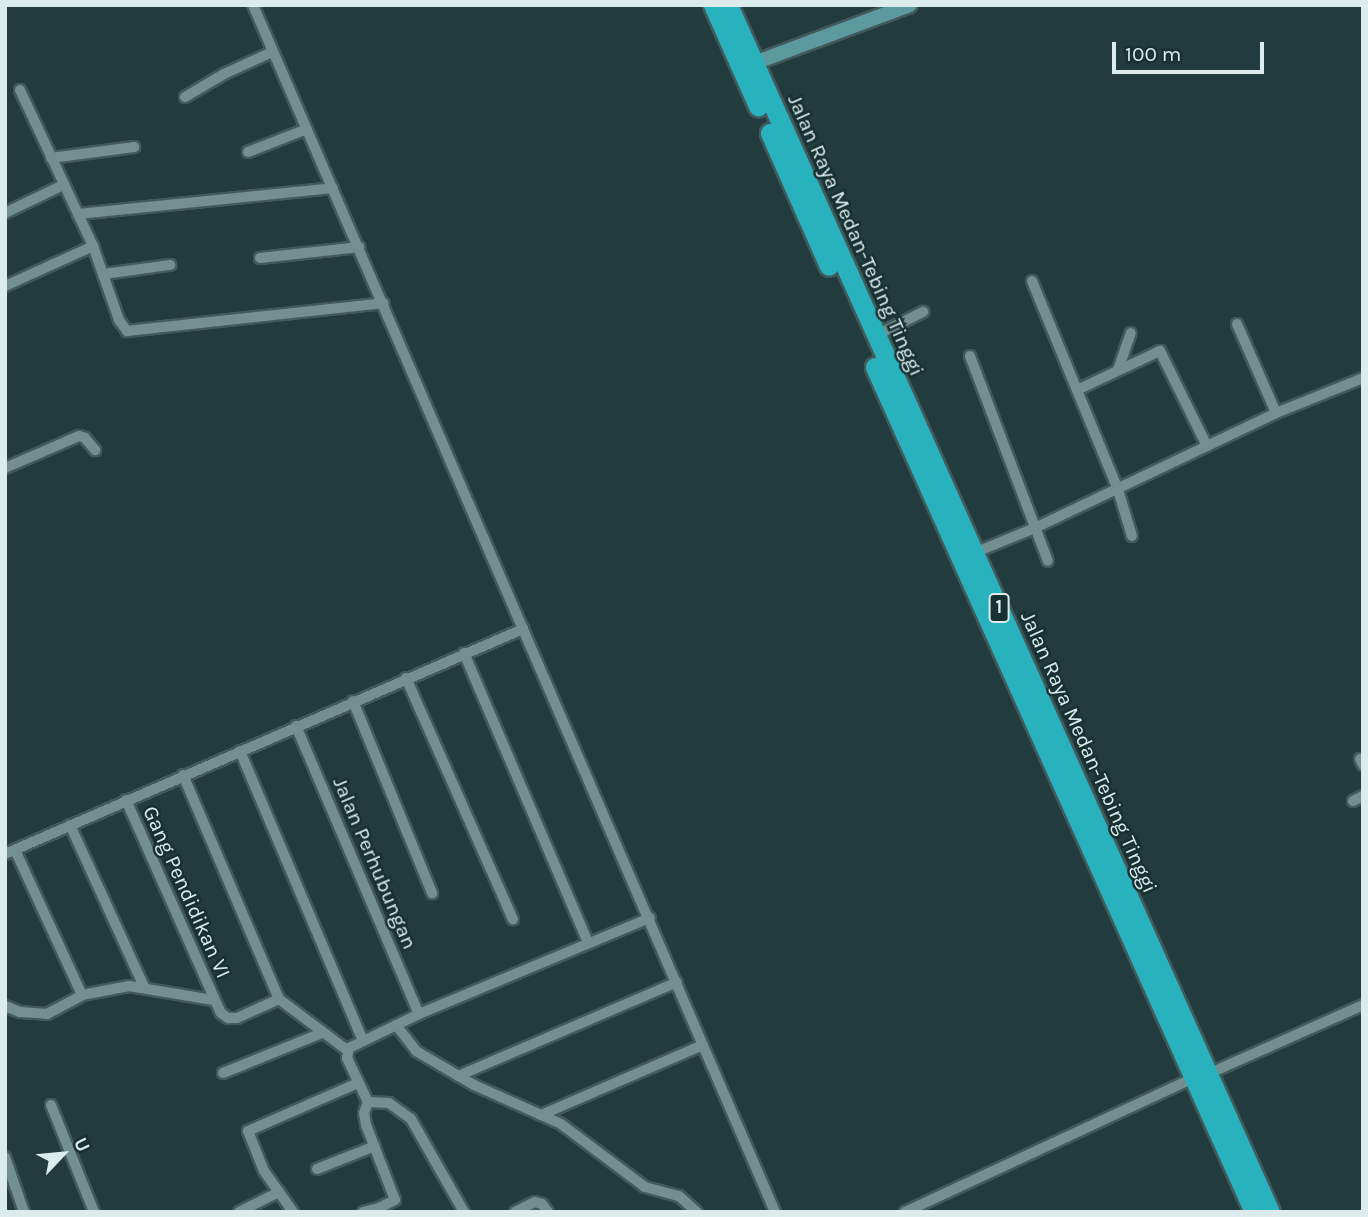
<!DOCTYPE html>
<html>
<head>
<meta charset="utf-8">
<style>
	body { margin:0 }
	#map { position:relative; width:1368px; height:1217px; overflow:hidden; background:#223b3e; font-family:Karla,sans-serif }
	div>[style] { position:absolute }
	.roads { filter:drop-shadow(2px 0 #435a5d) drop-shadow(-2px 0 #435a5d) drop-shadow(0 2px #435a5d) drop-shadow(0 -2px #435a5d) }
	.street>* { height:10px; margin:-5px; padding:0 5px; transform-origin:5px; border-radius:5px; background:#748f92 }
	.secondary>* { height:14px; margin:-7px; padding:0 7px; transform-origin:7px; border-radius:7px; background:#5d9a9f }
	.highway>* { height:19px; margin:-9.5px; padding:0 9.5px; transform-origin:9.5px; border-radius:9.5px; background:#28b2be }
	span { translate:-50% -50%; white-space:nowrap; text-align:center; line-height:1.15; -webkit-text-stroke:5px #173133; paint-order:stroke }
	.shield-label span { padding:2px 5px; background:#173133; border:2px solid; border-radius:5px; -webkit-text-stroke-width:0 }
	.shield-label { font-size:19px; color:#dcebec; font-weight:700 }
	.street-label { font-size:21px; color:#dcebec }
	.frame { position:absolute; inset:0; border:7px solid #dcebec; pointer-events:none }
	.north { position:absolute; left:28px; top:1119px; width:70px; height:70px; -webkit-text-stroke:5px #173133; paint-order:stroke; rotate:64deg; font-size:19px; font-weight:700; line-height:28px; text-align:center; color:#dcebec }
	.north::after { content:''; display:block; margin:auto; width:24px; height:32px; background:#dcebec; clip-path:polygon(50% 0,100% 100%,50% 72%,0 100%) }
	.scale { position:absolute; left:1112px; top:42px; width:152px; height:32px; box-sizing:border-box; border:4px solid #dcebec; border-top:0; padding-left:9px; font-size:21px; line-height:24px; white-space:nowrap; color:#dcebec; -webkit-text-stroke:5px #173133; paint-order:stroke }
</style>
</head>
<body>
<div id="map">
	<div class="roads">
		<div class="street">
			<div style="left:253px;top:5px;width:1315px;rotate:66.61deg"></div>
			<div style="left:20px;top:90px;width:172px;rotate:64.9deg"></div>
			<div style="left:93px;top:246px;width:78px;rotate:70.6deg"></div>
			<div style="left:119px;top:320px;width:14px;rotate:54deg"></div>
			<div style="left:127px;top:331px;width:258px;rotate:-6.2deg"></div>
			<div style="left:185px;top:97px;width:45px;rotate:-30.5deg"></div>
			<div style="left:224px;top:74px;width:53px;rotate:-24.6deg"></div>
			<div style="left:248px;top:152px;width:63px;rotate:-21.3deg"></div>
			<div style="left:51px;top:158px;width:84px;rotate:-7.5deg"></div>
			<div style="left:5px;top:213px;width:64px;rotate:-25.8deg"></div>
			<div style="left:78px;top:214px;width:256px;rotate:-5.8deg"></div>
			<div style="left:260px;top:258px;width:100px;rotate:-6.3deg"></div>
			<div style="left:104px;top:274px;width:67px;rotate:-7.8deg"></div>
			<div style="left:1032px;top:281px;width:226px;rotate:67.6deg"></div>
			<div style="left:1118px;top:490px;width:48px;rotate:73.1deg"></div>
			<div style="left:5px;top:286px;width:97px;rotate:-24.4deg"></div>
			<div style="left:1237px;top:324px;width:97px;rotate:66.3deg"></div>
			<div style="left:875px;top:336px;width:54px;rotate:-26.6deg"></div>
			<div style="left:970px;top:356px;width:219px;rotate:69.2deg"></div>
			<div style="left:1118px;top:370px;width:39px;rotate:-71deg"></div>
			<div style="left:1077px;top:390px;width:92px;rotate:-25.2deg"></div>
			<div style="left:1160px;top:351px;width:106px;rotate:63.7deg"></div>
			<div style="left:5px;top:468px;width:81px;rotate:-23.4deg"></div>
			<div style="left:79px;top:436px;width:6px;rotate:18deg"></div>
			<div style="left:85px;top:438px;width:16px;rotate:50deg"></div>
			<div style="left:974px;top:553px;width:68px;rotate:-22.4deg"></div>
			<div style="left:1037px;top:527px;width:265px;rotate:-25.5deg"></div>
			<div style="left:1276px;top:413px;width:94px;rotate:-21.9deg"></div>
			<div style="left:464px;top:653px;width:315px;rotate:66.8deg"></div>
			<div style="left:406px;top:678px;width:264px;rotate:66.1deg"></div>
			<div style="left:353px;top:701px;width:208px;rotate:67.6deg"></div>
			<div style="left:296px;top:726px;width:313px;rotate:66.9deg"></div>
			<div style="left:240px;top:751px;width:315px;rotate:67deg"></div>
			<div style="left:1360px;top:759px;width:7px;rotate:63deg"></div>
			<div style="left:183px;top:775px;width:244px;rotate:66.8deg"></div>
			<div style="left:279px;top:999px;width:85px;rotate:36.9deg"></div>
			<div style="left:126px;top:800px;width:233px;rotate:66deg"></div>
			<div style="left:221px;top:1013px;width:9px;rotate:36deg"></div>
			<div style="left:228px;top:1018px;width:9px"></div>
			<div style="left:237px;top:1018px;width:46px;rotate:-24.3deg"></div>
			<div style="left:1353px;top:801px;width:11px;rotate:-27deg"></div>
			<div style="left:70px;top:825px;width:178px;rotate:65.4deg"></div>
			<div style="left:15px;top:850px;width:160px;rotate:65.2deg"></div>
			<div style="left:82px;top:995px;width:48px;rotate:-10.8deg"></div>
			<div style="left:129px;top:986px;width:85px;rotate:9.5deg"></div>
			<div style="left:5px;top:854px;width:565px;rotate:-23.48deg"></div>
			<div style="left:5px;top:1006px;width:16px;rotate:22deg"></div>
			<div style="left:20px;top:1012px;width:27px;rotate:4deg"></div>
			<div style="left:47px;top:1014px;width:40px;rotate:-28deg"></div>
			<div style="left:396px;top:1025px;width:33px;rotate:52deg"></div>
			<div style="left:416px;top:1051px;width:67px;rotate:30.4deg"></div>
			<div style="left:474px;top:1085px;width:95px;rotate:24.1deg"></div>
			<div style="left:561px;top:1124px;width:105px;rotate:36.9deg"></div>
			<div style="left:645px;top:1187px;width:35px;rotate:15deg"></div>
			<div style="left:679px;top:1196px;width:24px;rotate:42deg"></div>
			<div style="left:223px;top:1073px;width:107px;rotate:-22deg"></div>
			<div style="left:1208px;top:1074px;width:170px;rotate:-24deg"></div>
			<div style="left:458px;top:1076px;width:238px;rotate:-23.2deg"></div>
			<div style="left:368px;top:1102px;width:21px;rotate:3deg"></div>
			<div style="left:389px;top:1103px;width:27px;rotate:36deg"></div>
			<div style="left:411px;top:1119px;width:107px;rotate:60.3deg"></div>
			<div style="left:51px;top:1105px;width:115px;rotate:68.1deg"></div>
			<div style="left:541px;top:1115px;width:176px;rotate:-23.4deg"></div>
			<div style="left:5px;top:1157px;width:58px;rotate:70.9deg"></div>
			<div style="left:317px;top:1169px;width:62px;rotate:-21.6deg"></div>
			<div style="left:239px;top:1212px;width:45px;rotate:-26.6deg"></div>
			<div style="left:293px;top:1212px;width:50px;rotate:-125.3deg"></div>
			<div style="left:264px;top:1171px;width:43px;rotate:-111.8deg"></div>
			<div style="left:248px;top:1131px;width:120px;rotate:-23.6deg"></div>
			<div style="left:363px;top:1212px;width:16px;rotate:-14deg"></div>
			<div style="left:379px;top:1208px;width:18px;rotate:-27deg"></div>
			<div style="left:395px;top:1200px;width:80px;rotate:-111.1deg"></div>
			<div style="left:366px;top:1125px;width:12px;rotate:-99deg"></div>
			<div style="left:364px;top:1113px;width:12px;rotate:-70deg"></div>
			<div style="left:368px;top:1102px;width:49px;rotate:-115.5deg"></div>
			<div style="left:347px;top:1058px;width:10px;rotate:-79deg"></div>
			<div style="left:349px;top:1048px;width:78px;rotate:-25.9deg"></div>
			<div style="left:419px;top:1014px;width:250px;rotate:-22.6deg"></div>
			<div style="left:515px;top:1212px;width:22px;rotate:-27deg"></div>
			<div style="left:535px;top:1202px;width:7px;rotate:16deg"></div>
			<div style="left:542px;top:1204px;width:10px;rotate:53deg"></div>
			<div style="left:905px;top:1212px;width:319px;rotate:-24.9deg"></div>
		</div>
		<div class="secondary">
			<div style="left:754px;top:63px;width:166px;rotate:-20.4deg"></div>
		</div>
		<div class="highway">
			<div style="left:713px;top:5px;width:111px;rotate:66deg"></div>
			<div style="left:728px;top:5px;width:1323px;rotate:65.82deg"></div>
			<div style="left:770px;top:133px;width:145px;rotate:66.1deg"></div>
			<div style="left:875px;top:367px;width:926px;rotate:65.84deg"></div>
		</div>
	</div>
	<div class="shield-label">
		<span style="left:999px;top:608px">1</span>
	</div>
	<div class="street-label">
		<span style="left:856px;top:235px;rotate:66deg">Jalan Raya Medan-Tebing Tinggi</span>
		<span style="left:1089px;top:752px;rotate:66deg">Jalan Raya Medan-Tebing Tinggi</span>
		<span style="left:375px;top:863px;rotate:67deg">Jalan Perhubungan</span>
		<span style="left:187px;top:892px;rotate:66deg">Gang Pendidikan VI</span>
	</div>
	<div class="frame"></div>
	<div class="north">U</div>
	<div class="scale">100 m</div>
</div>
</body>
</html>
